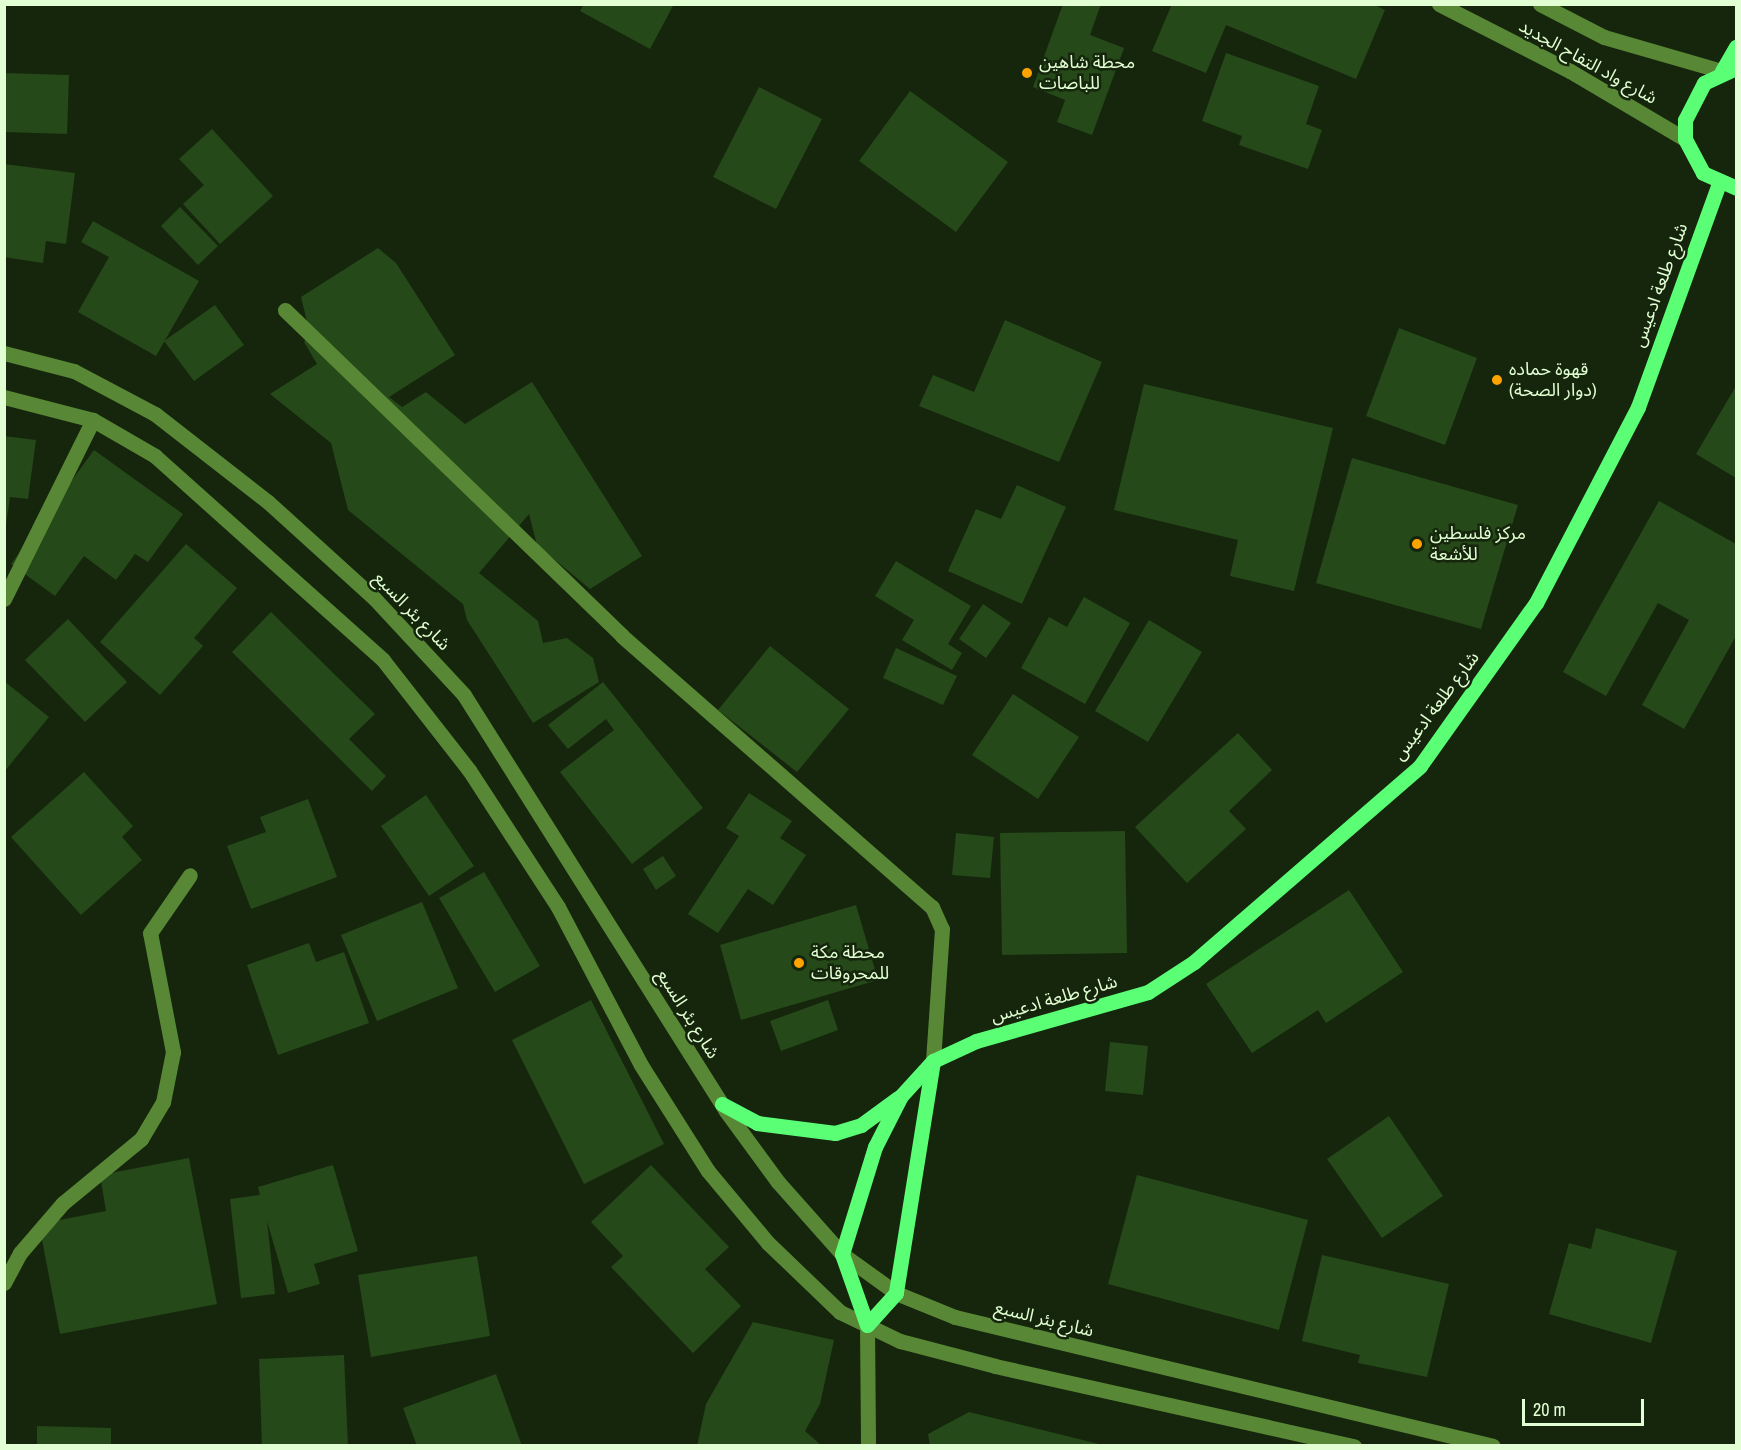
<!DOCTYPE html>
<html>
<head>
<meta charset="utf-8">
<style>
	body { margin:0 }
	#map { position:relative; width:1741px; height:1450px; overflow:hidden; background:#15260d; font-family:"Archivo Narrow","Noto Sans Arabic",sans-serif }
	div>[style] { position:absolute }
	.building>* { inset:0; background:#254918 }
	.minor>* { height:15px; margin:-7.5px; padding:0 7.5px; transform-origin:7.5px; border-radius:7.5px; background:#588835 }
	.major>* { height:15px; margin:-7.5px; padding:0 7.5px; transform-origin:7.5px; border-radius:7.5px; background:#5aff75 }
	.dots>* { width:16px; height:16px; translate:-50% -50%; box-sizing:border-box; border:3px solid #15260d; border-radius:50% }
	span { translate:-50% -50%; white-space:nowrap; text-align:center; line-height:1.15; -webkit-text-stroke:5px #15260d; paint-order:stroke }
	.street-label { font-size:18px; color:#e2ffd3 }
	.poi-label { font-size:18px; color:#e2ffd3 }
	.left { translate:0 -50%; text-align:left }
	.frame { position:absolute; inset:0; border:6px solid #e2ffd3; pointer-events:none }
	.scale { position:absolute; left:1522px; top:1399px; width:122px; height:27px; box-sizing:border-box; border:3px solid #e2ffd3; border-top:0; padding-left:8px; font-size:18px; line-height:21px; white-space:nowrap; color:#e2ffd3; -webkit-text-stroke:4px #15260d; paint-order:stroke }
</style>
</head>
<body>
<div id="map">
	<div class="building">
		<div style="clip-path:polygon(584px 4px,674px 4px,650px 49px,580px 11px)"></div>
		<div style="clip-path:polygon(1063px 4px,1101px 4px,1090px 35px,1124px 48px,1092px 135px,1057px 122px,1065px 100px,1033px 87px)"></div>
		<div style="clip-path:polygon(1172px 4px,1373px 4px,1385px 10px,1356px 79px,1226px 25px,1206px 73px,1152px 51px)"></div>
		<div style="clip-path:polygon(1226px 53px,1319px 86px,1306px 124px,1322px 130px,1308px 169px,1239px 145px,1242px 136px,1202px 121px)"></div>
		<div style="clip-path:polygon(4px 73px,69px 75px,67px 134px,4px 132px)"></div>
		<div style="clip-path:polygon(759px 87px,822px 119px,776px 209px,713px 177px)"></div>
		<div style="clip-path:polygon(910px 91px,1008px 162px,956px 232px,859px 161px)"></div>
		<div style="clip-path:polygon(212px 129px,273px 196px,220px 244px,183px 204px,204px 185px,179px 159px)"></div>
		<div style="clip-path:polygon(4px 164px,75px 173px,66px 244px,46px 241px,43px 263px,4px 257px)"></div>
		<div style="clip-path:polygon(180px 207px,218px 246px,198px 265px,161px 226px)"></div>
		<div style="clip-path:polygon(93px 221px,199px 281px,156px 356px,78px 312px,109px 257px,81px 242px)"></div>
		<div style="clip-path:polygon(378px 248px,396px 263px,455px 355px,389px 397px,402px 407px,426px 392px,465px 424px,532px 382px,642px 556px,590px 589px,537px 545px,529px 514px,479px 573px,538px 621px,543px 643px,567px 638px,593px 658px,599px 682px,533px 723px,467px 620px,463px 604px,348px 510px,331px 443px,270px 394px,317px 364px,304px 342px,310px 334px,301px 297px)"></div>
		<div style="clip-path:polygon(215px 305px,244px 345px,194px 381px,164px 341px)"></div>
		<div style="clip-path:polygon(1005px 320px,1102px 362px,1059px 462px,919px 406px,933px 375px,974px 392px)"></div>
		<div style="clip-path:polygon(1399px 328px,1477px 358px,1445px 445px,1366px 416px)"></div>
		<div style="clip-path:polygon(1144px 384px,1333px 428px,1294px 591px,1230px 576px,1238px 540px,1114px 510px)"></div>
		<div style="clip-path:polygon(1736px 386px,1736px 478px,1696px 454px)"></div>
		<div style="clip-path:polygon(4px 436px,36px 440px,28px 499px,10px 497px,6px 525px)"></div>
		<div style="clip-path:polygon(94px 450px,183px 514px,148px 562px,135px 554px,116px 580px,84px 556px,55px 596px,11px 564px)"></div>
		<div style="clip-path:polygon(1352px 458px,1518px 505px,1481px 629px,1316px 583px)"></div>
		<div style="clip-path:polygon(1017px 485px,1066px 507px,1022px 604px,948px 571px,976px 509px,1001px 519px)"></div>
		<div style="clip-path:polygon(1659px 501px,1736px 544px,1736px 636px,1684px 729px,1642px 705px,1689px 620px,1658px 603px,1606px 696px,1563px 672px)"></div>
		<div style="clip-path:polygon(186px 544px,237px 588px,194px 638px,203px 646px,160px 695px,100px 642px)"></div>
		<div style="clip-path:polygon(896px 561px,971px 606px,948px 644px,962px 653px,952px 670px,902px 640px,914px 620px,875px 596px)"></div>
		<div style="clip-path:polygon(1084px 597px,1130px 623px,1085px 704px,1021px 668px,1049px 617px,1067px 627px)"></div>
		<div style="clip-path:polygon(983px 604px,1011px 623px,986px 658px,959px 639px)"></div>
		<div style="clip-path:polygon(271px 612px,375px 714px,349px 739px,386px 776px,372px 791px,232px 652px)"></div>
		<div style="clip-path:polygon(68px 619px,127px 682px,85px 722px,25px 660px)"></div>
		<div style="clip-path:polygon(1149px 620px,1202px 652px,1148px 742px,1095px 711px)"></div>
		<div style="clip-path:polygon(770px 646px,849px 709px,797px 772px,718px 710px)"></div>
		<div style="clip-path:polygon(896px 648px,957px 676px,943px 705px,883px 678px)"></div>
		<div style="clip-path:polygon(4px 681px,49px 717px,4px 772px)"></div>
		<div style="clip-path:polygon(603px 682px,703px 808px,632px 864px,560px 772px,614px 730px,606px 719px,568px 749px,548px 725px)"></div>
		<div style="clip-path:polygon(1013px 694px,1079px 737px,1038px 799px,972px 755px)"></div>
		<div style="clip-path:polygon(1238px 733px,1272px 770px,1229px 811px,1246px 829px,1187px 883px,1135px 827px)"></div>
		<div style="clip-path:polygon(84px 772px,133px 826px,122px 837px,142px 860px,81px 915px,11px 837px)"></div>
		<div style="clip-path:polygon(749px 793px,792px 821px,780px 838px,806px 855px,773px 905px,748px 889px,718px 933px,688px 914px,739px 836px,726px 828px)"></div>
		<div style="clip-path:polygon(426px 795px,474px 866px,429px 896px,381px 826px)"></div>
		<div style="clip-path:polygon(308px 799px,337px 877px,251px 909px,227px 846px,266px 832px,260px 817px)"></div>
		<div style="clip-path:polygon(1125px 831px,1127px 953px,1002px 955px,1000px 833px)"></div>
		<div style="clip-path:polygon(956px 833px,994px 837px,990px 878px,952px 875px)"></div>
		<div style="clip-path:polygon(663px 856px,676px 876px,656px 890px,643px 869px)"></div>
		<div style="clip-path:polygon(484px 872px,540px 966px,495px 992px,439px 898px)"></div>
		<div style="clip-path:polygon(1349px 890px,1403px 972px,1326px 1023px,1318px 1010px,1252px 1053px,1206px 984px)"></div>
		<div style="clip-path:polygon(422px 902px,458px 988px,377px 1021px,341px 935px)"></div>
		<div style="clip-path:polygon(856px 905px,878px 980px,741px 1020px,720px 945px)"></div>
		<div style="clip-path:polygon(309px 943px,316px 962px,344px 952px,369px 1023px,278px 1055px,247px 965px)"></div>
		<div style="clip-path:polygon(591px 1000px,664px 1144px,584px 1184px,512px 1040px)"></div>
		<div style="clip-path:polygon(828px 1000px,838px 1030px,781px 1051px,770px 1021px)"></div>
		<div style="clip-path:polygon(1110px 1042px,1148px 1046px,1143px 1095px,1105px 1091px)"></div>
		<div style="clip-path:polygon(1389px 1116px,1443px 1196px,1382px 1238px,1327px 1159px)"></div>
		<div style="clip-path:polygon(189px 1158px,217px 1304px,60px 1334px,39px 1224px,106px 1211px,100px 1175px)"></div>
		<div style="clip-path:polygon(333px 1165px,358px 1251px,314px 1264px,320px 1284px,288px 1293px,267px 1221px,275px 1294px,241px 1298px,230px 1199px,260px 1195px,258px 1187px)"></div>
		<div style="clip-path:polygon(651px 1165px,729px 1247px,705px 1269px,741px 1306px,693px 1353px,611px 1267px,623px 1256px,591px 1222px)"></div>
		<div style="clip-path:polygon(1137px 1175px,1308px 1220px,1279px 1330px,1108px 1284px)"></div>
		<div style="clip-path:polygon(1596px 1228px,1677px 1251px,1651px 1343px,1549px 1314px,1569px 1243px,1591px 1249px)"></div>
		<div style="clip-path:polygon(1322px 1255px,1449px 1284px,1427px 1377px,1358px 1363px,1360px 1355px,1302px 1341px)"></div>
		<div style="clip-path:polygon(477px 1256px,490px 1336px,371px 1357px,358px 1275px)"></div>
		<div style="clip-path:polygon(753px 1322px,834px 1340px,820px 1404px,805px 1431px,822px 1446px,697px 1446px,706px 1404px)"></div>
		<div style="clip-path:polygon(344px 1355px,348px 1446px,262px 1446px,259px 1359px)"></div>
		<div style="clip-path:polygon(496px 1374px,522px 1446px,417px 1446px,403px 1408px)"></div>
		<div style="clip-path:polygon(969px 1412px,1103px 1445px,1103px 1446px,930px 1446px,928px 1434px)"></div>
		<div style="clip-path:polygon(37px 1426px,111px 1428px,111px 1446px,37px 1446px)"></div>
	</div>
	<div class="minor">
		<div style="left:1439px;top:4px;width:147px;rotate:27.1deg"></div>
		<div style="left:1570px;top:71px;width:134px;rotate:30.6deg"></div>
		<div style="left:1540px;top:4px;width:72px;rotate:27.3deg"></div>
		<div style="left:1604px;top:37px;width:123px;rotate:16.1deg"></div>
		<div style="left:285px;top:310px;width:469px;rotate:44deg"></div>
		<div style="left:622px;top:636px;width:412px;rotate:41.2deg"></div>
		<div style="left:932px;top:907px;width:24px;rotate:66deg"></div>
		<div style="left:942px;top:929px;width:132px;rotate:93.9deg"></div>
		<div style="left:4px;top:353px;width:72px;rotate:14.4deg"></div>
		<div style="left:74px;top:371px;width:92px;rotate:28deg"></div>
		<div style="left:155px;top:414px;width:143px;rotate:37.9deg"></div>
		<div style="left:268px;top:502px;width:143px;rotate:42.2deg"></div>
		<div style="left:374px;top:598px;width:132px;rotate:47.1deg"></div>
		<div style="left:464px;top:695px;width:492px;rotate:57.8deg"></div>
		<div style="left:726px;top:1111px;width:88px;rotate:53.8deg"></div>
		<div style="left:778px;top:1182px;width:96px;rotate:48.4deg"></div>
		<div style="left:842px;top:1254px;width:67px;rotate:35.8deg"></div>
		<div style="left:896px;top:1293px;width:64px;rotate:22.1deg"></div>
		<div style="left:955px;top:1317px;width:553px;rotate:13.48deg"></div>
		<div style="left:4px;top:397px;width:92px;rotate:14.5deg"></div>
		<div style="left:93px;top:420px;width:72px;rotate:30.1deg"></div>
		<div style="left:155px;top:456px;width:306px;rotate:41.8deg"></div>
		<div style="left:383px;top:660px;width:140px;rotate:52deg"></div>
		<div style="left:469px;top:770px;width:163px;rotate:57deg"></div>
		<div style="left:558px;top:907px;width:178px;rotate:62.3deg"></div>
		<div style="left:641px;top:1065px;width:125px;rotate:57.7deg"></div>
		<div style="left:708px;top:1171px;width:94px;rotate:50.2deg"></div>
		<div style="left:768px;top:1243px;width:100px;rotate:43.8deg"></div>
		<div style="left:840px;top:1312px;width:67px;rotate:25.8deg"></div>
		<div style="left:900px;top:1341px;width:98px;rotate:14.7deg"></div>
		<div style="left:995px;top:1366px;width:368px;rotate:12.6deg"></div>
		<div style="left:4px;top:599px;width:200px;rotate:-63.6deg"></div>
		<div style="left:4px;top:1283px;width:34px;rotate:-62deg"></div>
		<div style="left:20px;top:1253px;width:66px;rotate:-49.3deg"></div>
		<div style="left:63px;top:1203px;width:101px;rotate:-39.4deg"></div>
		<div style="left:141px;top:1139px;width:43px;rotate:-59.3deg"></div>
		<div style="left:163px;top:1102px;width:51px;rotate:-78.7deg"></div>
		<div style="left:173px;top:1052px;width:121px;rotate:-100.9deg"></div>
		<div style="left:150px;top:933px;width:70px;rotate:-55.4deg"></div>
		<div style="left:867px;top:1325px;width:121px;rotate:89.5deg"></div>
	</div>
	<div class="major">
		<div style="left:1736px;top:68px;width:35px;rotate:155deg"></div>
		<div style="left:1704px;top:83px;width:42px;rotate:117.2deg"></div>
		<div style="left:1685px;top:120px;width:19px;rotate:90deg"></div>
		<div style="left:1685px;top:139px;width:38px;rotate:62deg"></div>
		<div style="left:1703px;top:173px;width:36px;rotate:24deg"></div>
		<div style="left:1722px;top:71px;width:28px;rotate:-60deg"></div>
		<div style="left:933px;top:1061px;width:235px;rotate:99.1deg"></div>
		<div style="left:896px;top:1293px;width:43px;rotate:132.2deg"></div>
		<div style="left:867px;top:1325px;width:75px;rotate:-109.4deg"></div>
		<div style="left:842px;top:1254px;width:112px;rotate:-72.9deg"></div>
		<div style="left:875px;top:1147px;width:57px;rotate:-63deg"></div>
		<div style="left:901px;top:1096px;width:47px;rotate:-47.6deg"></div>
		<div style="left:933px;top:1061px;width:47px;rotate:-24.9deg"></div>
		<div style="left:976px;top:1041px;width:179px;rotate:-15.9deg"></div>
		<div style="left:1148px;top:992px;width:55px;rotate:-33.1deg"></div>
		<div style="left:1194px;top:962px;width:299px;rotate:-40.9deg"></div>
		<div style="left:1420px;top:766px;width:200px;rotate:-54.6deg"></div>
		<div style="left:1536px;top:603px;width:221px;rotate:-62.5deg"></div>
		<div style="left:1638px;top:407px;width:238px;rotate:-70.1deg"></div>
		<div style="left:722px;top:1104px;width:40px;rotate:28deg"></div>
		<div style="left:757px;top:1123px;width:79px;rotate:7.3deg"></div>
		<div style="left:835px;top:1133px;width:27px;rotate:-17deg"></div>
		<div style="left:861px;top:1125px;width:46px;rotate:-36.1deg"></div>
	</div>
	<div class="dots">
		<div style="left:1027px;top:73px;background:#fea300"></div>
		<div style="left:1497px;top:380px;background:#fea300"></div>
		<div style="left:1417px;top:544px;background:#fea300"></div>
		<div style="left:799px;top:963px;background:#fea300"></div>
	</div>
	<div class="street-label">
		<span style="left:1588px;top:62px;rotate:29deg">شارع واد التفاح الجديد</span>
		<span style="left:1660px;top:285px;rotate:-70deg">شارع طلعة ادعيس</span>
		<span style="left:412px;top:611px;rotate:46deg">شارع بئر السبع</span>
		<span style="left:1436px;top:706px;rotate:-53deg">شارع طلعة ادعيس</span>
		<span style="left:1054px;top:999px;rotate:-16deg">شارع طلعة ادعيس</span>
		<span style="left:688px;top:1014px;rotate:58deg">شارع بئر السبع</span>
		<span style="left:1044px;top:1319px;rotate:14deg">شارع بئر السبع</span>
	</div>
	<div class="poi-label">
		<span class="left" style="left:1039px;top:73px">محطة شاهين<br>للباصات</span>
		<span class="left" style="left:1509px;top:380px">قهوة حماده<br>(دوار الصحة)</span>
		<span class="left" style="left:1430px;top:544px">مركز فلسطين<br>للأشعة</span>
		<span class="left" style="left:811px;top:963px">محطة مكة<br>للمحروقات</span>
	</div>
	<div class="frame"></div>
	<div class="scale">20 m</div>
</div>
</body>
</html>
